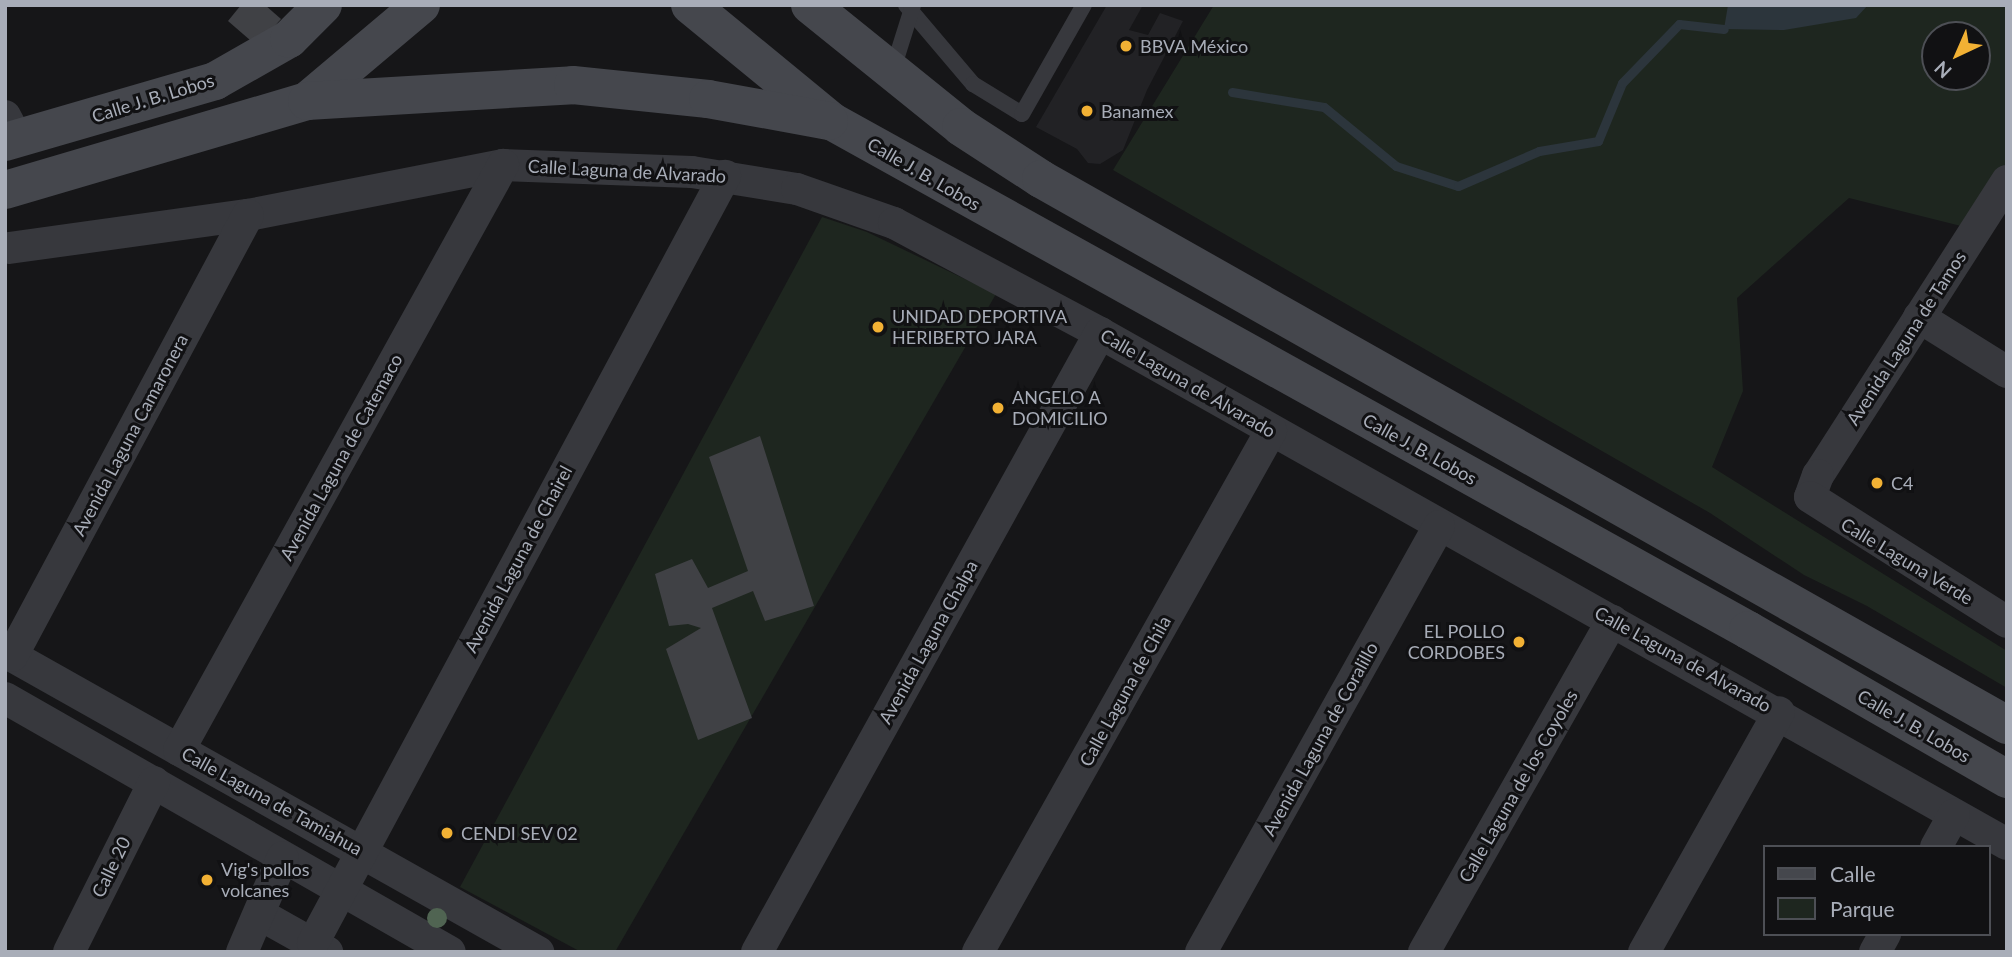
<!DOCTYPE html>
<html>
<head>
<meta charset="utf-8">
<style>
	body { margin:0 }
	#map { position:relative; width:2012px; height:957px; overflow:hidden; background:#161618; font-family:Lato,sans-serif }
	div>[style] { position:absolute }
	.built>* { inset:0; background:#222225 }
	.green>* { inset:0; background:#1e261f }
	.water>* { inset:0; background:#2c353c }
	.stream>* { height:9px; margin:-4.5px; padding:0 4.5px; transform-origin:4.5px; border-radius:4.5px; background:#2c353c }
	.building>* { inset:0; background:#404145 }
	.lane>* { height:16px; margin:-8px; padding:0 8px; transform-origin:8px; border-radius:8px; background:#37383d }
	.street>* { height:32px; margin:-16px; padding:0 16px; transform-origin:16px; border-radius:16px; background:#37383d }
	.secondary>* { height:38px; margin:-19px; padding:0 19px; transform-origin:19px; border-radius:19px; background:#45474d }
	.trees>* { width:20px; height:20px; margin:-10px; border-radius:50%; background:#506452 }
	.dots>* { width:19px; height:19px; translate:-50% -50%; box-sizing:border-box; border:4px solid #111113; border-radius:50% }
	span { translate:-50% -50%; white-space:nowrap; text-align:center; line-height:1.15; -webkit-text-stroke:6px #111113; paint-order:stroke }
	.poi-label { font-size:18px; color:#a8adb8 }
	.left { translate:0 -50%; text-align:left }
	.right { translate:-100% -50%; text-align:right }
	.street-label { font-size:18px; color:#a8adb8 }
	.frame { position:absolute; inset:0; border:7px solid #a8adb8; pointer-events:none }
	.legend { position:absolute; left:1763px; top:845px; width:228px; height:91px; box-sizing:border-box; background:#111113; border:2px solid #4d4f55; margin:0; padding:9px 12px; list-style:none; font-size:21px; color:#a8adb8 }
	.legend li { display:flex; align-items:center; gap:14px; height:35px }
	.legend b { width:35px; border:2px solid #4d4f55 }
	.north { position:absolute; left:1921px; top:21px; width:70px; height:70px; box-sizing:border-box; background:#111113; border:2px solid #4d4f55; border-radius:50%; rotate:224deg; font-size:19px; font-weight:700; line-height:28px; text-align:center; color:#a8adb8 }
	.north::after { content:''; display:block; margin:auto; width:24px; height:32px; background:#f2b134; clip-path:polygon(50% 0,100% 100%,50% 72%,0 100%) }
</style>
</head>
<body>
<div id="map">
	<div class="built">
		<div style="clip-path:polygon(1107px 5px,1143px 5px,1129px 30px,1148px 35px,1160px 13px,1183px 21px,1147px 90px,1123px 150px,1100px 164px,1088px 163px,1077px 149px,1036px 127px)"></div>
	</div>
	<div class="green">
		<div style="clip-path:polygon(evenodd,1214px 5px,2007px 5px,2007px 163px,1969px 228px,1849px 198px,1737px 298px,1743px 391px,1712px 467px,2007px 651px,2007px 688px,1867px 606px,1804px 575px,1710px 513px,1113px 170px,1214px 5px,1935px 35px,1977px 35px,1977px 77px,1935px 77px,1935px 35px)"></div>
		<div style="clip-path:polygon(822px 217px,867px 232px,996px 294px,615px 952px,581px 952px,460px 887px)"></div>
	</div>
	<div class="water">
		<div style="clip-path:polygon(1728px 5px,1868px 5px,1856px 18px,1784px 30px,1724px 29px)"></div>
	</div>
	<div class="stream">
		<div style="left:1232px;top:92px;width:93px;rotate:9.3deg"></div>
		<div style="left:1324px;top:107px;width:93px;rotate:39.3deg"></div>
		<div style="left:1396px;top:166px;width:65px;rotate:17.9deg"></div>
		<div style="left:1458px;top:186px;width:88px;rotate:-23.4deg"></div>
		<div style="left:1539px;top:151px;width:60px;rotate:-9.6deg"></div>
		<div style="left:1598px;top:141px;width:63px;rotate:-67.5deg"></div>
		<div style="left:1622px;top:83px;width:82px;rotate:-46deg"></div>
		<div style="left:1679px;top:24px;width:45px;rotate:6.3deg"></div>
	</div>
	<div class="building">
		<div style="clip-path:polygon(241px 5px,265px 5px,281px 19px,257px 46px,228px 21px)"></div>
		<div style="clip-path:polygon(760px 436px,814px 606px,765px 621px,753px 591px,712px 608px,752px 718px,698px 740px,666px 649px,701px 628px,688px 624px,669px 626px,655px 574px,692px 559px,708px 588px,748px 571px,709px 457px)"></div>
	</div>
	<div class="lane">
		<div style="left:906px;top:5px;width:104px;rotate:49.7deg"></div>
		<div style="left:973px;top:84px;width:57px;rotate:31.5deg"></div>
		<div style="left:1022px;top:114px;width:125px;rotate:-60.4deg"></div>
		<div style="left:893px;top:69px;width:67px;rotate:-72.6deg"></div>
	</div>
	<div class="street">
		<div style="left:5px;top:116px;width:26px;rotate:62deg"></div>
		<div style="left:2007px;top:181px;width:350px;rotate:122.7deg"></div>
		<div style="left:1818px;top:475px;width:23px;rotate:110deg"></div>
		<div style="left:1810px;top:497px;width:233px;rotate:32.4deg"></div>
		<div style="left:9px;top:248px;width:241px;rotate:-7.9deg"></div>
		<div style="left:248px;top:215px;width:260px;rotate:-11.1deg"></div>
		<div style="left:503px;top:165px;width:189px;rotate:2.1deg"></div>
		<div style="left:692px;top:172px;width:106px;rotate:9.2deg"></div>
		<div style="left:797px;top:189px;width:103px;rotate:19.3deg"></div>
		<div style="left:894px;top:223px;width:234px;rotate:28.1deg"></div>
		<div style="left:1100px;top:333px;width:1041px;rotate:29.4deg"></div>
		<div style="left:1919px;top:317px;width:104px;rotate:32deg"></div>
		<div style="left:5px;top:652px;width:612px;rotate:29.37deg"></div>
		<div style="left:12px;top:656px;width:500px;rotate:-61.85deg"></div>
		<div style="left:5px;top:698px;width:512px;rotate:29.72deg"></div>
		<div style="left:179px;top:750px;width:669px;rotate:-61.02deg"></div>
		<div style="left:1936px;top:847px;width:37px;rotate:-61deg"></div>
		<div style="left:261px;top:915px;width:76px;rotate:29.3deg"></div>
		<div style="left:313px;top:943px;width:871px;rotate:-61.76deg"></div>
		<div style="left:69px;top:952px;width:190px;rotate:-63.4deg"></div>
		<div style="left:242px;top:952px;width:103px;rotate:-66.7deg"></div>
		<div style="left:757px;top:952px;width:708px;rotate:-61.01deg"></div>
		<div style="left:978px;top:952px;width:598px;rotate:-60.65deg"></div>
		<div style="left:1201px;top:952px;width:488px;rotate:-60.8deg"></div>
		<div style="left:1424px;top:952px;width:381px;rotate:-60.4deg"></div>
		<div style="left:1644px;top:952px;width:275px;rotate:-60.6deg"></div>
		<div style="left:1875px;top:952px;width:21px;rotate:-61deg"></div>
	</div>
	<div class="secondary">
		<div style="left:690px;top:5px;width:183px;rotate:39.4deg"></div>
		<div style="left:831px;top:121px;width:1049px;rotate:29.03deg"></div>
		<div style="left:1748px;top:630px;width:299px;rotate:29.9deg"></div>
		<div style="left:810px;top:5px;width:194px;rotate:38.9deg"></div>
		<div style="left:961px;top:127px;width:95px;rotate:33deg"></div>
		<div style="left:1041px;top:179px;width:1110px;rotate:29.48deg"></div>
		<div style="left:307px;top:101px;width:149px;rotate:-40.1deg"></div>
		<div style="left:5px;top:142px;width:219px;rotate:-16.2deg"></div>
		<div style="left:215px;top:81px;width:85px;rotate:-29.6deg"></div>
		<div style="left:289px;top:39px;width:48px;rotate:-45deg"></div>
		<div style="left:5px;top:190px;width:315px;rotate:-16.4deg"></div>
		<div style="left:307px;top:101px;width:266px;rotate:-3.4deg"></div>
		<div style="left:573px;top:85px;width:136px;rotate:5.9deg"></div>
		<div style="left:708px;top:99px;width:123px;rotate:10.3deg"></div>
	</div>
	<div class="trees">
		<div style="left:437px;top:918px"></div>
	</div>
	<div class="dots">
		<div style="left:1126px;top:46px;background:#f2b134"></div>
		<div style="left:1087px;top:111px;background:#f2b134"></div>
		<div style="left:878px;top:327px;background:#f2b134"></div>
		<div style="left:998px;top:408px;background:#f2b134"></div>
		<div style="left:1877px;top:483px;background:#f2b134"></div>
		<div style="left:1519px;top:642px;background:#f2b134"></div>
		<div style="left:447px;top:833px;background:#f2b134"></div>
		<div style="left:207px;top:880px;background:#f2b134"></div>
	</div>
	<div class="poi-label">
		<span class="left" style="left:1140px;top:46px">BBVA México</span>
		<span class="left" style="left:1101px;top:111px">Banamex</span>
		<span class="left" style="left:892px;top:327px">UNIDAD DEPORTIVA<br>HERIBERTO JARA</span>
		<span class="left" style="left:1012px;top:408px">ANGELO A<br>DOMICILIO</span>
		<span class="left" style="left:1891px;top:483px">C4</span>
		<span class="right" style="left:1505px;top:642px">EL POLLO<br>CORDOBES</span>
		<span class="left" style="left:461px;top:833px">CENDI SEV 02</span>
		<span class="left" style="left:221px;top:880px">Vig's pollos<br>volcanes</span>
	</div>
	<div class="street-label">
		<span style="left:153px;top:98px;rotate:-17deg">Calle J. B. Lobos</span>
		<span style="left:627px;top:171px;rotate:3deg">Calle Laguna de Alvarado</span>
		<span style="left:924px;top:174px;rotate:30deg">Calle J. B. Lobos</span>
		<span style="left:1906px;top:338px;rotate:-57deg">Avenida Laguna de Tamos</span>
		<span style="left:1188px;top:383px;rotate:30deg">Calle Laguna de Alvarado</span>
		<span style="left:130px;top:435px;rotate:-62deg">Avenida Laguna Camaronera</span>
		<span style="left:1420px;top:449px;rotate:29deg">Calle J. B. Lobos</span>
		<span style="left:341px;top:457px;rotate:-61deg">Avenida Laguna de Catemaco</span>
		<span style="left:518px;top:559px;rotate:-62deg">Avenida Laguna de Chairel</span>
		<span style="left:1907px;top:561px;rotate:31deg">Calle Laguna Verde</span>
		<span style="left:928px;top:642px;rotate:-61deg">Avenida Laguna Chalpa</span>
		<span style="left:1683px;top:659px;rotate:29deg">Calle Laguna de Alvarado</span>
		<span style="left:1125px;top:691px;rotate:-61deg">Calle Laguna de Chila</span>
		<span style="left:1914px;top:726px;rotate:30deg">Calle J. B. Lobos</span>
		<span style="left:1320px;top:739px;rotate:-61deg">Avenida Laguna de Coralillo</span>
		<span style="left:1518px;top:786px;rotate:-60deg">Calle Laguna de los Coyoles</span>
		<span style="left:272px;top:801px;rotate:29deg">Calle Laguna de Tamiahua</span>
		<span style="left:111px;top:867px;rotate:-64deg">Calle 20</span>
	</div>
	<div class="frame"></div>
	<ul class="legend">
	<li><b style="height:9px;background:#45474d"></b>Calle</li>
	<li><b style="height:19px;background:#1e261f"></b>Parque</li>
	</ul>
	<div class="north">N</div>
</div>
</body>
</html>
